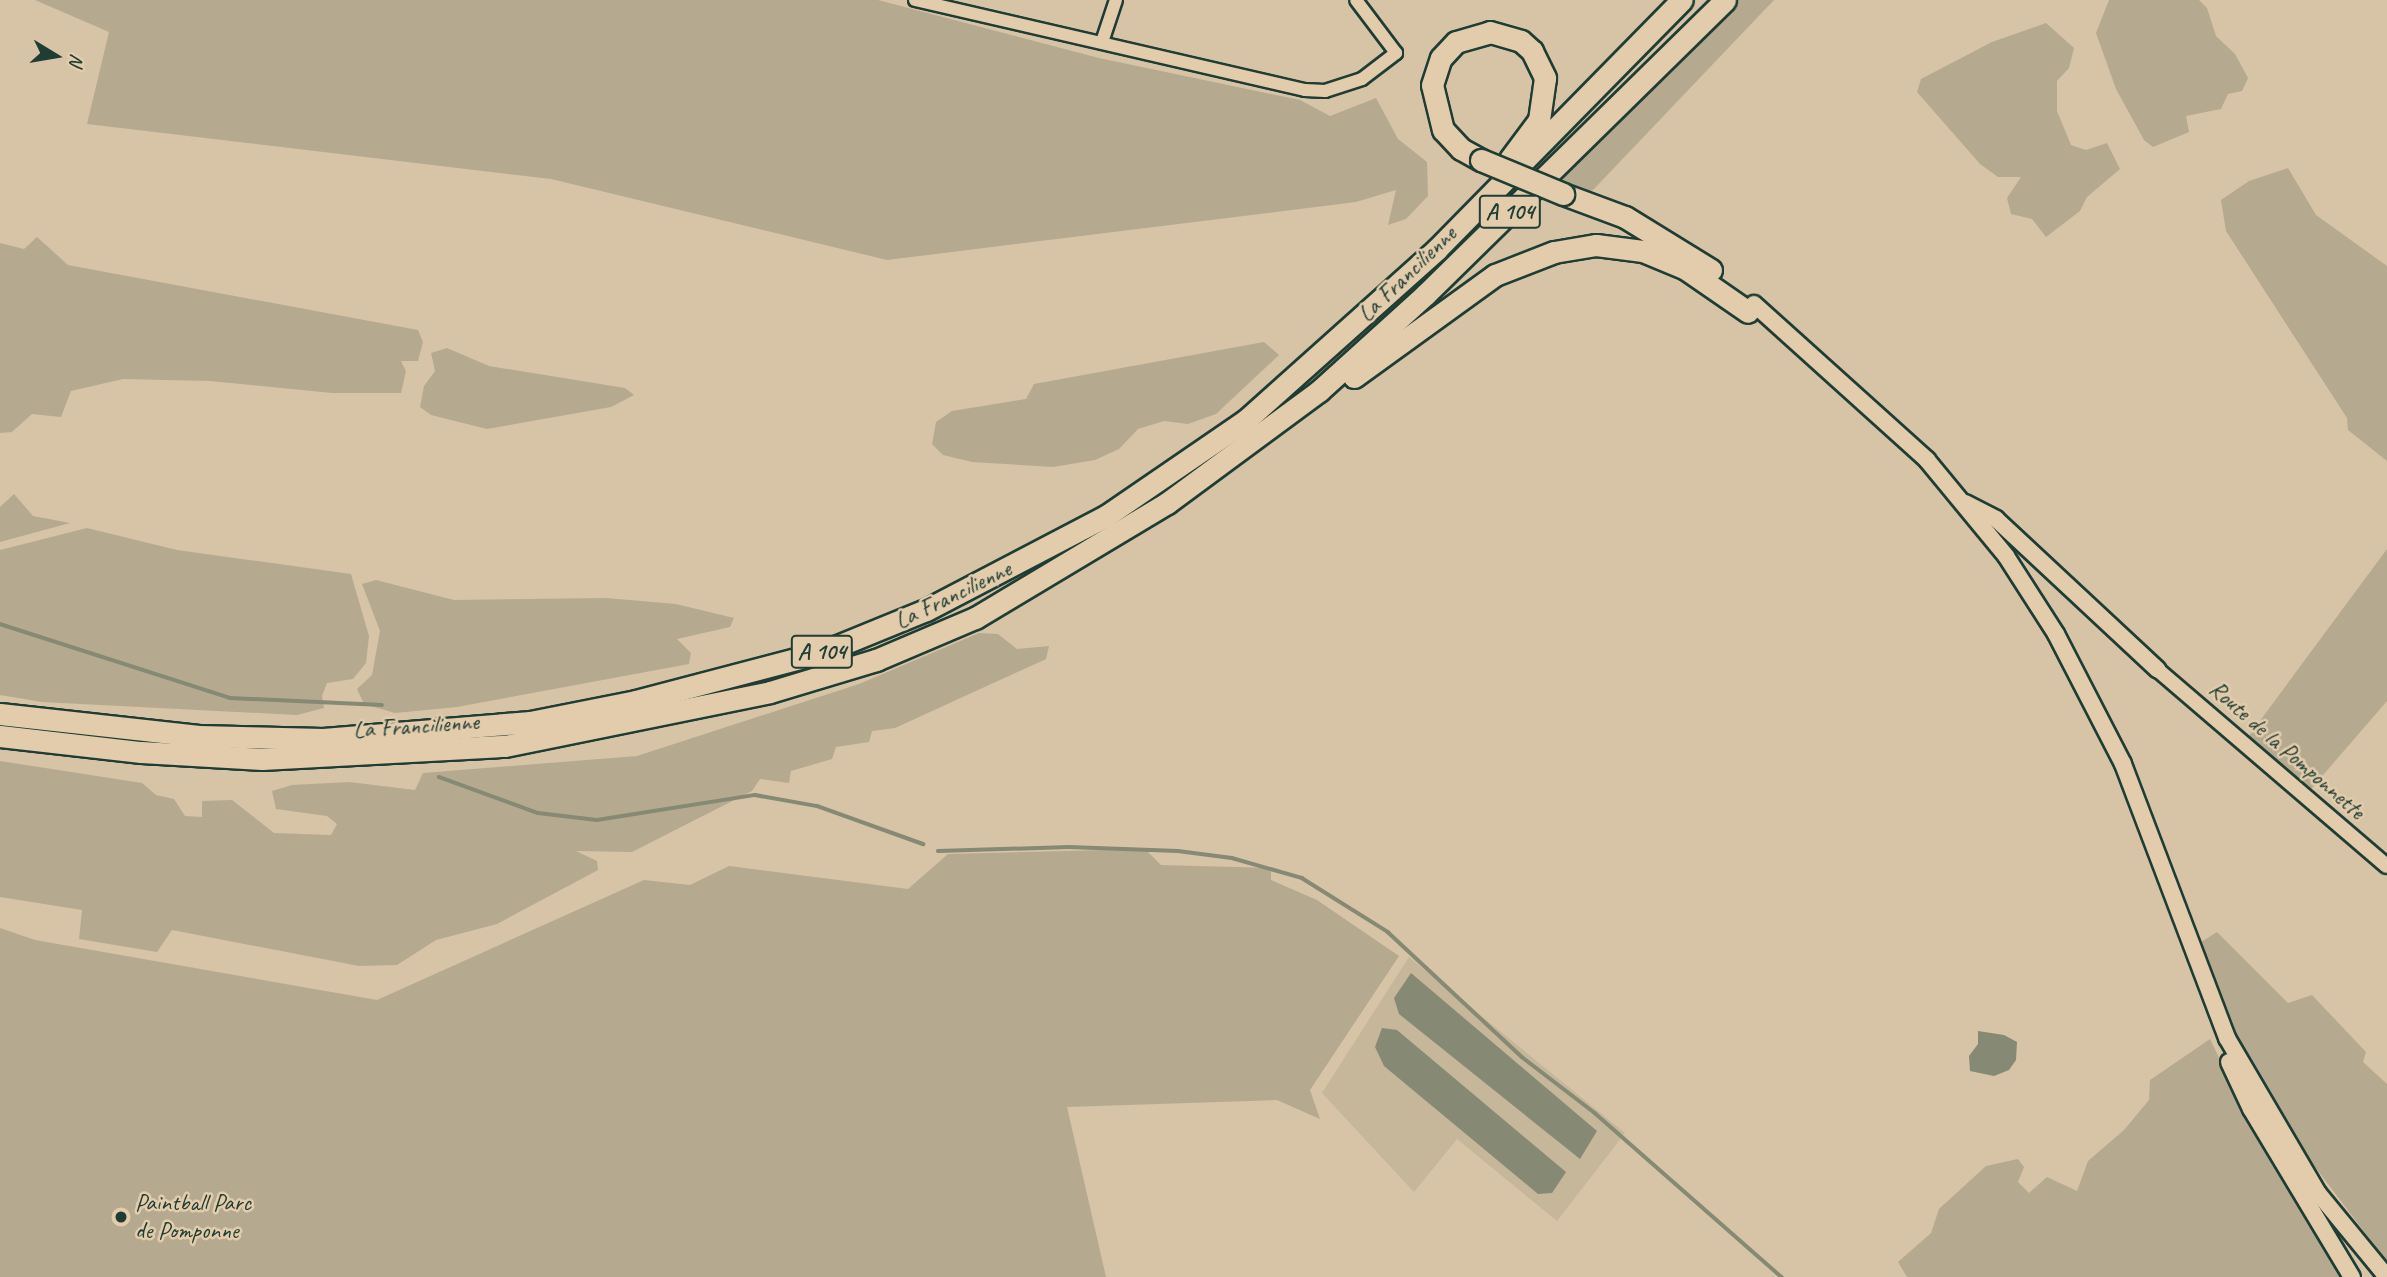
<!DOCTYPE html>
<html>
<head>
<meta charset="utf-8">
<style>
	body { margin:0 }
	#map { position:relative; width:2387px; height:1277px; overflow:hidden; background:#d7c3a5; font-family:Caveat,sans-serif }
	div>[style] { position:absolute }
	.built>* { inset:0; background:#c6b69a }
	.green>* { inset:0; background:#b5aa90 }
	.water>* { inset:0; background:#868974 }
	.stream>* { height:3.5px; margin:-1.75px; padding:0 1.75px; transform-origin:1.75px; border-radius:1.75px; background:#868974 }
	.roads { filter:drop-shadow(2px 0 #1f3d34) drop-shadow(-2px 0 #1f3d34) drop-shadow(0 2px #1f3d34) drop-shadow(0 -2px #1f3d34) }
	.minor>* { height:12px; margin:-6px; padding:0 6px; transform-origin:6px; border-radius:6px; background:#e3ccac }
	.tertiary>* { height:14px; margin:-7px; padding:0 7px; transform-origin:7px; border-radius:7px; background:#e3ccac }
	.secondary>* { height:16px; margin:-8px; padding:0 8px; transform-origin:8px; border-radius:8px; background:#e3ccac }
	.motorway>* { height:21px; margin:-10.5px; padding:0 10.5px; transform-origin:10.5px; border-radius:10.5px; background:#e3ccac }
	.bridges { filter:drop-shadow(2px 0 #1f3d34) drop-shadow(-2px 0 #1f3d34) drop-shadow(0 2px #1f3d34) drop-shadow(0 -2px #1f3d34) }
	.motorway-bridge>* { height:21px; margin:-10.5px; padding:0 10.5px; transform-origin:10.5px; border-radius:10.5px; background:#e3ccac }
	.dots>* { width:19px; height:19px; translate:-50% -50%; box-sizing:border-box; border:4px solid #e3ccac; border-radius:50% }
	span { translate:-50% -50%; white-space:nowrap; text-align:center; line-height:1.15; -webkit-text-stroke:5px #e3ccac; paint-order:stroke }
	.shield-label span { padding:2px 5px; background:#e3ccac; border:2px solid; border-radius:5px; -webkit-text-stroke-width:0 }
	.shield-label { font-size:23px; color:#1f3d34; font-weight:700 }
	.street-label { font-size:24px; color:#1f3d34 }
	.poi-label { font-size:24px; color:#1f3d34 }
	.left { translate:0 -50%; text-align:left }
	.north { position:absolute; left:21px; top:21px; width:70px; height:70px; -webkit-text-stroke:5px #e3ccac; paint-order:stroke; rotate:101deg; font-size:19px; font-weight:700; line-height:28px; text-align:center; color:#1f3d34 }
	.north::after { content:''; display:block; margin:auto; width:24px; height:32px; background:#1f3d34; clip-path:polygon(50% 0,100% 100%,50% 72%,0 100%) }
</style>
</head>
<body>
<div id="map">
	<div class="built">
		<div style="clip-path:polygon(1409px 957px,1625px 1133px,1557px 1221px,1457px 1139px,1414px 1192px,1322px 1093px)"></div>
	</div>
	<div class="green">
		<div style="clip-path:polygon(35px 0,878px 0,1099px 58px,1300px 100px,1330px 116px,1376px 98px,1398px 139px,1427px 162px,1428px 196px,1406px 219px,1388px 225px,1396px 190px,1356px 202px,887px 260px,551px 179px,87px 124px,109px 32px)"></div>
		<div style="clip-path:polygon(1737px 0,1774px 0,1593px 190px,1582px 194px,1562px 186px,1564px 175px)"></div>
		<div style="clip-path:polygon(2109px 0,2199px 0,2207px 8px,2216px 36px,2235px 54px,2248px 78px,2242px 91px,2228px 94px,2221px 109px,2186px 116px,2189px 132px,2153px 147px,2144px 140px,2116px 89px,2096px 33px)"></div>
		<div style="clip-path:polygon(2046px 23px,2074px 48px,2069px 68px,2057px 81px,2057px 111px,2071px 145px,2086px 150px,2107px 143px,2120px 169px,2087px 197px,2080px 211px,2046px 237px,2032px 219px,2011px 214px,2007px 198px,2021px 177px,1998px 177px,1980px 164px,1917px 92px,1921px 79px,1992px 42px)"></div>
		<div style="clip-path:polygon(2288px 168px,2316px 215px,2387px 266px,2387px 461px,2348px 430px,2347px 418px,2226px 231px,2221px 200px,2249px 181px)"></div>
		<div style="clip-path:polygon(37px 237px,68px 265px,418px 330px,423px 342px,418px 361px,401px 361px,406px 371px,401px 393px,332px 393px,210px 381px,123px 379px,71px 391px,61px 417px,32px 414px,12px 432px,0 433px,0 243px,24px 249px)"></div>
		<div style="clip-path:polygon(1264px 342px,1279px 355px,1216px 414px,1188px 424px,1164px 421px,1138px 429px,1119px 449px,1095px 460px,1053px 467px,972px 462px,943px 455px,932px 444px,936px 422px,952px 411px,1026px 399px,1034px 384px)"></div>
		<div style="clip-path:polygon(447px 348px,489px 366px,625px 388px,634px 395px,611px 407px,487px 429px,431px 415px,420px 407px,424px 386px,435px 371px,431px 353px)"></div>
		<div style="clip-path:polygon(14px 494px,33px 516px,70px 523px,0 542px,0 507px)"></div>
		<div style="clip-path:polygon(87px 528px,177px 550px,351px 574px,369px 636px,366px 663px,353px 679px,327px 683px,322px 696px,324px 708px,297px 715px,42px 702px,0 695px,0 550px)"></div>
		<div style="clip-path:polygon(2387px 549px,2387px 701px,2311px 789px,2248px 737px)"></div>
		<div style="clip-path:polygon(376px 580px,454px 600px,606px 598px,676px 604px,734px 618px,730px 627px,677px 639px,691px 653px,689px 664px,457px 707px,395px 713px,364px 704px,357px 689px,372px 675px,380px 631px,362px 584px)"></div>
		<div style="clip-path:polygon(979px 633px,998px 634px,1017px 649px,1049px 646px,1046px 659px,895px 728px,872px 731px,869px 742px,836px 747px,832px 759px,791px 771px,789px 783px,760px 779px,752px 791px,632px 852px,576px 851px,597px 861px,598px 870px,497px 924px,436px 940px,397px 965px,359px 966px,172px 930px,157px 952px,79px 939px,82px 910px,0 897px,0 761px,142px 783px,156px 795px,174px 799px,185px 816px,202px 817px,202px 801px,232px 800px,274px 833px,331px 835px,337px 824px,327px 816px,276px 809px,272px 791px,292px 785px,349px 782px,415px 790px,423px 773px,637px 756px,859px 684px)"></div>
		<div style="clip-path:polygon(1145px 849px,1161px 865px,1271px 868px,1271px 880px,1317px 900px,1399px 956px,1310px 1090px,1320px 1119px,1277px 1100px,1067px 1107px,1106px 1277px,0 1277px,0 928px,35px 940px,377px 1000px,644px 880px,690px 885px,729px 866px,908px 889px,948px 854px)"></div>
		<div style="clip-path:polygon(2217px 932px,2288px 1003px,2312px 995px,2366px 1052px,2363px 1062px,2387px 1084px,2387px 1262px,2300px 1147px,2227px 1022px,2201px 942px)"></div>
		<div style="clip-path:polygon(2210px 1039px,2248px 1118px,2340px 1277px,1907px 1277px,1898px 1262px,1931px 1233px,1939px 1209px,1986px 1166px,2018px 1159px,2024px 1167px,2018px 1182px,2029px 1193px,2047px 1177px,2077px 1191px,2088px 1161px,2124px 1130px,2149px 1100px,2150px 1080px)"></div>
	</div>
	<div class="water">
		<div style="clip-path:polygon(1411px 973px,1597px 1131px,1580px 1159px,1399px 1014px,1394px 998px)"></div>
		<div style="clip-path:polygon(1382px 1028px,1397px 1030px,1566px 1172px,1552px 1193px,1538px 1194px,1384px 1066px,1375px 1047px)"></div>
		<div style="clip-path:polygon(1978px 1031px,2004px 1035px,2017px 1042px,2016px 1060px,2009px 1070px,1994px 1076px,1970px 1071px,1969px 1056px,1978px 1044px)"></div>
	</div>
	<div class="stream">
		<div style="left:0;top:624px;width:242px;rotate:17.8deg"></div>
		<div style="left:230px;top:698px;width:152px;rotate:2.6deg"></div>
		<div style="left:439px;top:777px;width:105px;rotate:20deg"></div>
		<div style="left:538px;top:813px;width:59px;rotate:6.8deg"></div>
		<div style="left:597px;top:820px;width:160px;rotate:-9deg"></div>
		<div style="left:755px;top:795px;width:63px;rotate:10.1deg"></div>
		<div style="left:817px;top:806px;width:113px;rotate:19.7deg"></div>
		<div style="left:938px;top:851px;width:131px;rotate:-1.7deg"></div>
		<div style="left:1069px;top:847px;width:109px;rotate:2.1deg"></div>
		<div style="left:1178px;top:851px;width:54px;rotate:7.4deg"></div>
		<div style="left:1232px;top:858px;width:73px;rotate:15.9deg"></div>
		<div style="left:1302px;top:878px;width:102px;rotate:32.1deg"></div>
		<div style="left:1388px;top:932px;width:183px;rotate:43deg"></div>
		<div style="left:1522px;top:1057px;width:92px;rotate:37.5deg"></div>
		<div style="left:1595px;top:1113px;width:249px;rotate:41.3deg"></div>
	</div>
	<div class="roads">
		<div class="minor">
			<div style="left:915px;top:0;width:400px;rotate:13deg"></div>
			<div style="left:1305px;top:90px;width:20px;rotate:3deg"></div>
			<div style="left:1325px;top:91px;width:39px;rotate:-18deg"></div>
			<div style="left:1362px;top:79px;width:43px;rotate:-37.4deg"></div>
			<div style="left:1396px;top:53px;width:66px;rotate:-127deg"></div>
			<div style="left:1102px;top:42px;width:44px;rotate:-71.6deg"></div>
		</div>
		<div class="tertiary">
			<div style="left:2158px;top:670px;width:301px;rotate:40.6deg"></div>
		</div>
		<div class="secondary">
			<div style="left:1754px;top:304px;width:233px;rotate:42deg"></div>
			<div style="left:1927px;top:460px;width:124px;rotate:50.5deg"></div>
			<div style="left:2006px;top:556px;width:93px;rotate:57.3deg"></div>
			<div style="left:2056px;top:634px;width:146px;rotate:62.7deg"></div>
			<div style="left:2123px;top:764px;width:293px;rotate:69.2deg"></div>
			<div style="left:2227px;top:1038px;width:180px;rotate:59.6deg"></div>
			<div style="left:2318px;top:1193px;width:109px;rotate:50.6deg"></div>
			<div style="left:1965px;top:503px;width:35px;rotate:27deg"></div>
			<div style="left:1996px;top:519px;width:221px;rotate:43deg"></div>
			<div style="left:2229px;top:1062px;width:52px;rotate:64.9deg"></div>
			<div style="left:2251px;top:1109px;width:196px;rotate:59deg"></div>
		</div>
		<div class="motorway">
			<div style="left:1481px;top:160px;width:23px;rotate:-151deg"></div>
			<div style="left:1461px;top:149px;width:26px;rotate:-133deg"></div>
			<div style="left:1443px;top:130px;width:46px;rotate:-103.7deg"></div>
			<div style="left:1432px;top:85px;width:28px;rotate:-72deg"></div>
			<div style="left:1441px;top:58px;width:22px;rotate:-47deg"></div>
			<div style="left:1456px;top:42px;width:35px;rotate:-16deg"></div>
			<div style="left:1490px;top:32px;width:32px;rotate:16deg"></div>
			<div style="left:1521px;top:41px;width:15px;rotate:42deg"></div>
			<div style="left:1532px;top:51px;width:30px;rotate:64deg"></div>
			<div style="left:1545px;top:78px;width:42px;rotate:98.1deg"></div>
			<div style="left:1539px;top:120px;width:49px;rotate:126.6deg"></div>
			<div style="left:1563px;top:194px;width:66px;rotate:20.4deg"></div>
			<div style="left:1625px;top:217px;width:101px;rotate:31.6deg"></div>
			<div style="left:1354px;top:377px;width:174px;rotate:-35.9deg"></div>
			<div style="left:1495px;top:275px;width:63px;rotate:-21.3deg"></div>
			<div style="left:1554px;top:252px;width:43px;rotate:-9.5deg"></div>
			<div style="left:1596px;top:245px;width:47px;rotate:7.3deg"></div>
			<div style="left:1643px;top:251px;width:47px;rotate:22.7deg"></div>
			<div style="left:1686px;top:269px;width:75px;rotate:34.7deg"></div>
			<div style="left:0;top:714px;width:200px;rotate:6.3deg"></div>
			<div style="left:199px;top:736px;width:124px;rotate:1.4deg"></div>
			<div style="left:323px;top:739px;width:208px;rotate:-4.7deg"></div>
			<div style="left:530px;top:722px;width:108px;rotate:-11.2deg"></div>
			<div style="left:636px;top:701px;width:193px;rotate:-14.7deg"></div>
			<div style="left:823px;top:652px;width:111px;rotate:-22.2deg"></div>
			<div style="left:926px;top:610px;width:203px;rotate:-27.6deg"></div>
			<div style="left:1106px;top:516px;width:170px;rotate:-34.4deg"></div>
			<div style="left:1246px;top:420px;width:256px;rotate:-41.8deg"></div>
			<div style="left:1437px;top:249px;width:349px;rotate:-45.5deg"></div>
			<div style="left:0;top:736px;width:142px;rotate:6.5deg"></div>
			<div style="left:141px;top:752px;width:121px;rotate:3.3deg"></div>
			<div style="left:262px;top:759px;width:243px;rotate:-3.1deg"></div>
			<div style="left:505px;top:746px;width:270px;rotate:-11.5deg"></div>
			<div style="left:770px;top:692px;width:111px;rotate:-16.8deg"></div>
			<div style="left:876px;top:660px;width:108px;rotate:-23deg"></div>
			<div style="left:975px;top:618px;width:224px;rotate:-30.9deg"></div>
			<div style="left:1167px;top:503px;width:189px;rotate:-36.4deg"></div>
			<div style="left:1319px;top:391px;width:144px;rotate:-42.2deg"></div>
			<div style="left:1426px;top:294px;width:419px;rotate:-44.5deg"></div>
		</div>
	</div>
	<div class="bridges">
		<div class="motorway-bridge">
			<div style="left:1481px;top:160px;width:89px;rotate:22.5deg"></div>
		</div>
	</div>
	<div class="dots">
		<div style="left:121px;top:1217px;background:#1f3d34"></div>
	</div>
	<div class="shield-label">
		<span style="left:1510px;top:212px">A 104</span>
		<span style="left:822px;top:652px">A 104</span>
	</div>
	<div class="street-label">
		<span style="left:1407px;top:274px;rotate:-44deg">La Francilienne</span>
		<span style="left:953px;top:595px;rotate:-26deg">La Francilienne</span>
		<span style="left:416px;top:726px;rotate:-4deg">La Francilienne</span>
		<span style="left:2287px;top:750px;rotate:41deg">Route de la Pomponnette</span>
	</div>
	<div class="poi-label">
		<span class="left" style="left:135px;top:1217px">Paintball Parc<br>de Pomponne</span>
	</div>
	<div class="north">N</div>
</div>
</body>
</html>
